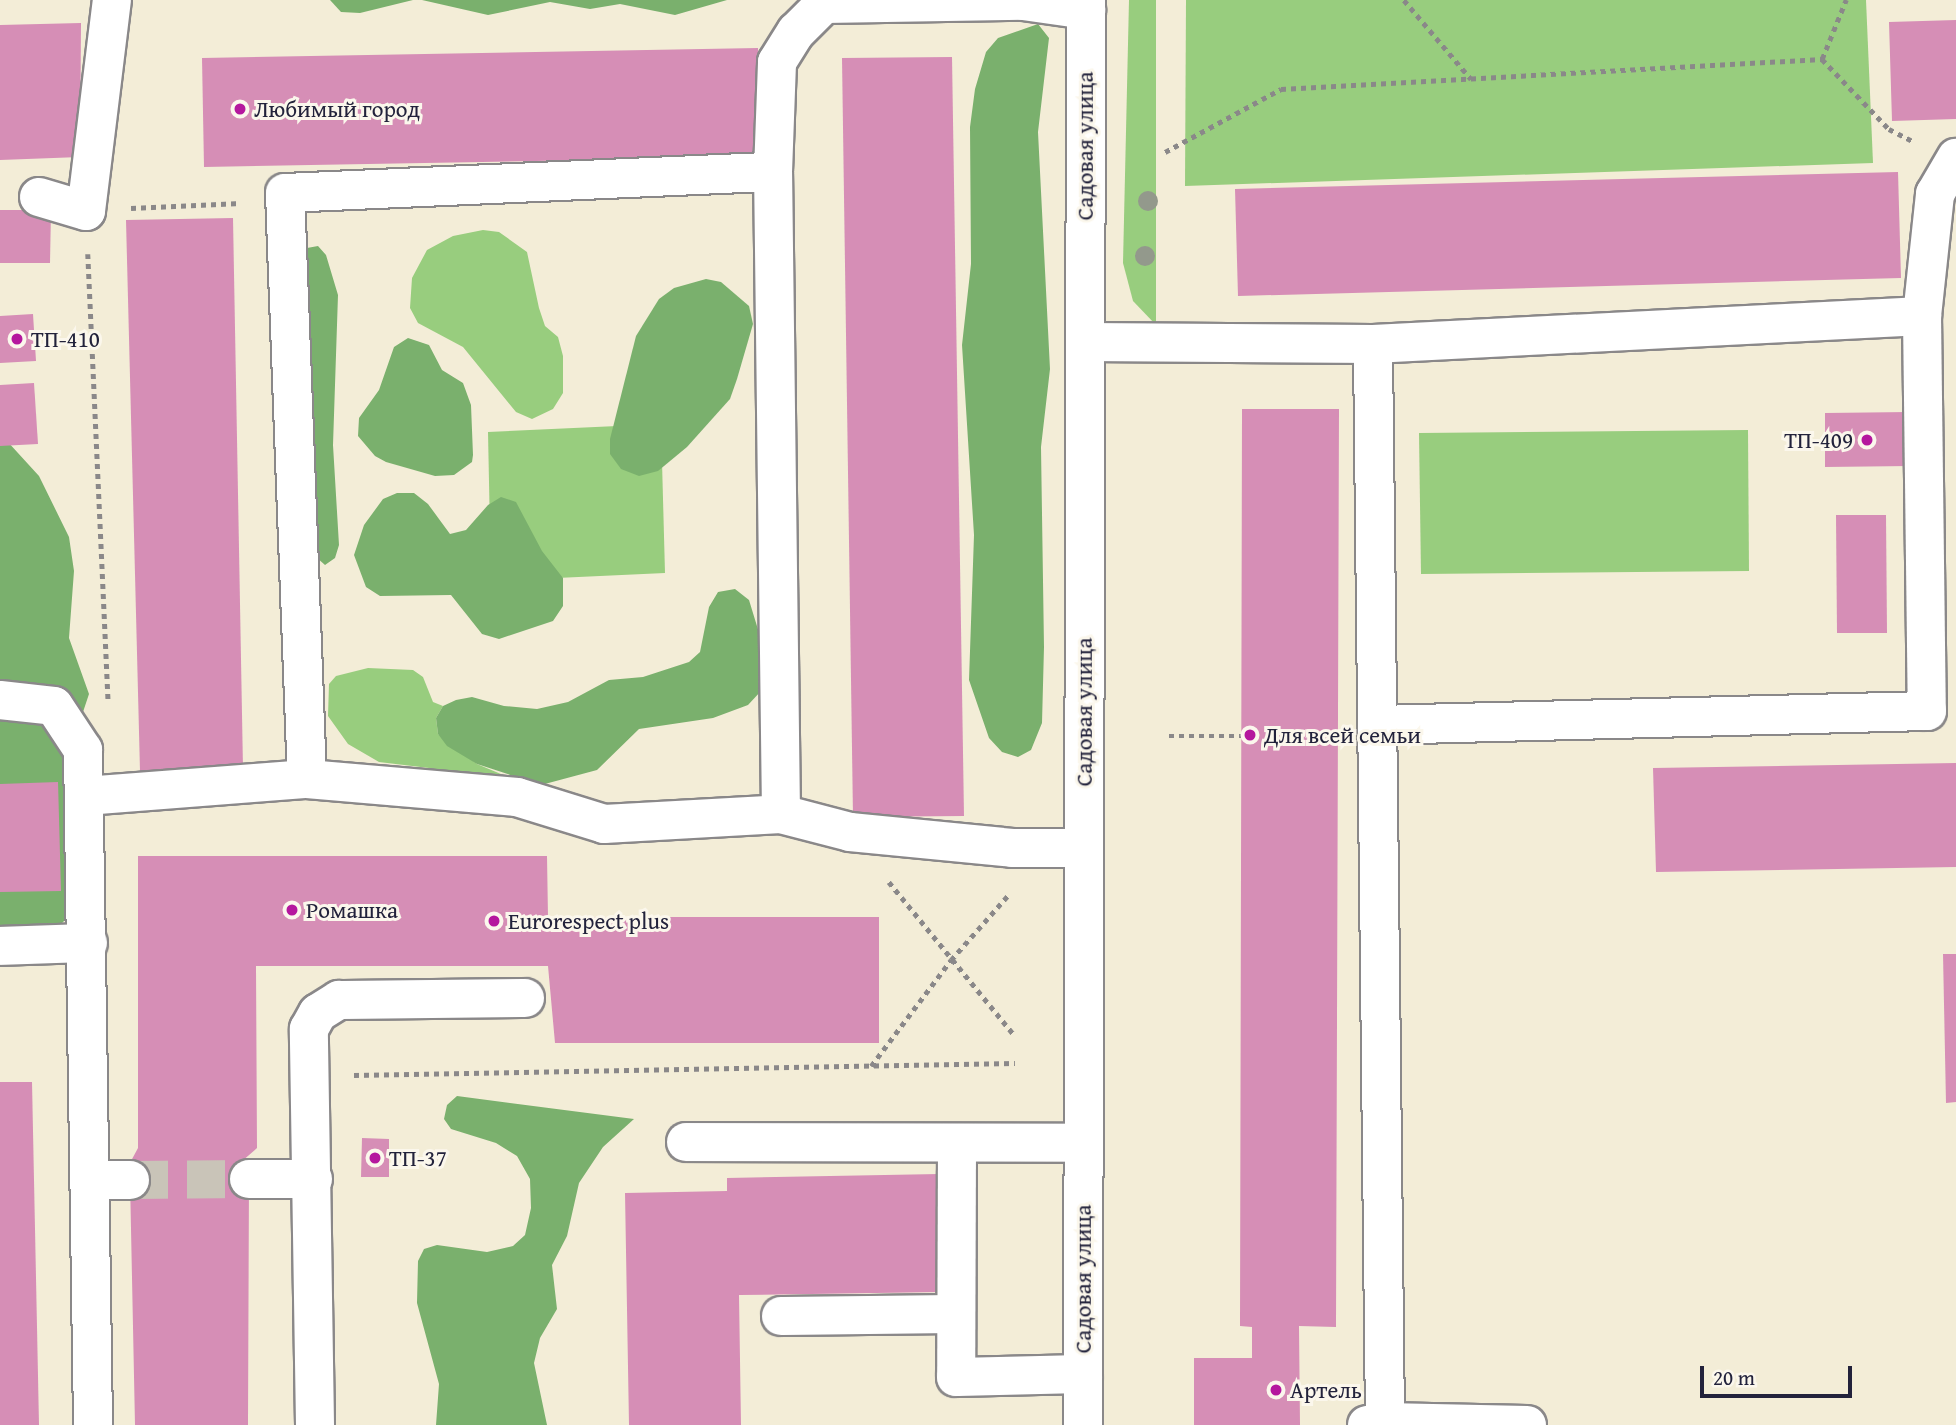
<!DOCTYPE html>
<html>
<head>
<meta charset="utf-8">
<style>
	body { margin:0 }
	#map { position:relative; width:1956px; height:1425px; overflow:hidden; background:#f3edd7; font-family:"Gentium Book Plus",serif }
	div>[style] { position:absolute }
	.green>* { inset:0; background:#98cd7e }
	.forest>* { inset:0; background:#7ab06d }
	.building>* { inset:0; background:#d68eb6 }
	.minor-tunnel>* { height:38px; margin-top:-19px; transform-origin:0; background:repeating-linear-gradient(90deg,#c9c4b8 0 38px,transparent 0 57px) }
	.path>* { height:4.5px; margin-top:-2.25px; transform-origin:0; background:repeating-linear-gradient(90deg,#8a8889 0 5px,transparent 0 10px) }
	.roads { filter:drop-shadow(2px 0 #8a8889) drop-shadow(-2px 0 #8a8889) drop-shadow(0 2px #8a8889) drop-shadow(0 -2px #8a8889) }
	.minor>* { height:38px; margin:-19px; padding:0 19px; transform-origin:19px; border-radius:19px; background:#fff }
	.trees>* { width:20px; height:20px; margin:-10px; border-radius:50%; background:#93998c }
	.dots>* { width:19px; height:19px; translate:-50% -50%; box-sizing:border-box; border:4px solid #fbf7ec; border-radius:50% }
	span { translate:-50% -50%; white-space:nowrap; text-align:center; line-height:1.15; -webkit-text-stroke:6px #fbf7ec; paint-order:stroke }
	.poi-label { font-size:23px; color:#22223b }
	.left { translate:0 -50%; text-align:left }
	.right { translate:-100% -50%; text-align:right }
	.street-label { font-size:23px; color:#22223b }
	.scale { position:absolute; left:1700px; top:1366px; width:152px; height:32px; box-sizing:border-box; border:4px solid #22223b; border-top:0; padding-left:9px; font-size:21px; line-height:24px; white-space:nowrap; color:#22223b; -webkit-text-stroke:5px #fbf7ec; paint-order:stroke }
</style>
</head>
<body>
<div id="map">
	<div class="green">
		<div style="clip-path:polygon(1129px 0,1156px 0,1156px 325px,1133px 301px,1123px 263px)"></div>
		<div style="clip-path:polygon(1186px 0,1866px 0,1873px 163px,1185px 186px)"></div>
		<div style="clip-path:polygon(483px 230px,499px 232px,527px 252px,539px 308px,545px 326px,558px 337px,563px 356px,563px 393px,553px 409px,532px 419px,516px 412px,463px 347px,418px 323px,410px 308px,412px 278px,427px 250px,453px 236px)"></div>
		<div style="clip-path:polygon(661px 424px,665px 573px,491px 581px,488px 432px)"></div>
		<div style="clip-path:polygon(1748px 430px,1749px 571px,1421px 574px,1419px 433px)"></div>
		<div style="clip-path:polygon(368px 668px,413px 670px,423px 677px,433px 702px,443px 706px,436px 718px,438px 734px,477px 764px,508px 777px,441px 774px,429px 768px,379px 762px,348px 744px,328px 716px,329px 684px,336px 676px)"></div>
	</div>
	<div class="forest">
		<div style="clip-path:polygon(330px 0,413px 0,360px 13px,341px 12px)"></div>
		<div style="clip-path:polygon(422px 0,727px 0,675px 15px,620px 4px,590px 9px,550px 2px,488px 15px)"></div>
		<div style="clip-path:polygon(1038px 24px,1049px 38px,1038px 132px,1050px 369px,1041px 447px,1044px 647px,1042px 723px,1031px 750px,1018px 757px,1002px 752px,989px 738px,969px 680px,974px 535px,962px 345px,971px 264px,970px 127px,975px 89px,986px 52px,998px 38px)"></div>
		<div style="clip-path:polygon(318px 246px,326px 255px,338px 295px,333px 445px,339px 545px,335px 558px,325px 565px,316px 557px,301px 257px,307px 248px)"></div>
		<div style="clip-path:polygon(706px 279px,721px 282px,749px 306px,753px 324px,737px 379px,730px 399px,687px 447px,658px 471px,639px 476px,621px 469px,610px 454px,610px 439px,636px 336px,659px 299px,674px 288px)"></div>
		<div style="clip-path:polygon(408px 338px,429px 345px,442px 370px,463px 383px,471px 405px,473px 455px,472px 462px,454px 475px,435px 476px,386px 462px,375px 456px,358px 436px,359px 418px,379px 390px,394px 347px)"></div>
		<div style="clip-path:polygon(7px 441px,39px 476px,69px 537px,74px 571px,69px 638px,89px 694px,82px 715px,67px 918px,60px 925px,0 931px,0 443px)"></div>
		<div style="clip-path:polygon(397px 493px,414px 493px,428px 504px,450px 534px,466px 530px,488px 505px,501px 497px,516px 502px,542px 551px,563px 578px,563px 606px,553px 621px,499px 639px,482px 634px,451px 595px,380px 596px,366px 587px,354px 555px,364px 525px,383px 499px)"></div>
		<div style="clip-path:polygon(735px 589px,749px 600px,760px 636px,761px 691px,748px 705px,713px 718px,639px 729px,597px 770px,541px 785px,477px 764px,447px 746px,438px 734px,436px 718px,443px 706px,456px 700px,472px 697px,504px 706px,537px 709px,568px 702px,609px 680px,643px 677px,689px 662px,700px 652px,709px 607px,718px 592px)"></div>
		<div style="clip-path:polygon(457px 1096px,634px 1119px,603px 1147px,579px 1183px,567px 1236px,552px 1265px,557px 1309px,540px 1338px,534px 1363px,547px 1425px,436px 1425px,439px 1384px,417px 1303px,418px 1261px,424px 1249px,437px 1245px,487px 1252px,513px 1246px,525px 1235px,531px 1208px,530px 1179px,517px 1156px,496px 1143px,451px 1129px,444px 1119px,447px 1105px)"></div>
	</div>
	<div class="building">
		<div style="clip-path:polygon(1956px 20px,1956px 119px,1892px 121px,1889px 22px)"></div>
		<div style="clip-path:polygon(81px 23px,80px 157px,0 160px,0 25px)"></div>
		<div style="clip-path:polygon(758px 48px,760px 157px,204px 167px,202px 58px)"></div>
		<div style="clip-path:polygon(952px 57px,964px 816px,853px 817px,842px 58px)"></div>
		<div style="clip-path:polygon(1898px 172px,1901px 278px,1238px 296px,1235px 189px)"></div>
		<div style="clip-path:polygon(0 210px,51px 210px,50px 263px,0 263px)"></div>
		<div style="clip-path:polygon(233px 218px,243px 769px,140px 771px,126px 220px)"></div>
		<div style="clip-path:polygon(33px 314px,36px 361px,0 363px,0 316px)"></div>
		<div style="clip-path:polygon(34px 383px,38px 444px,0 446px,0 385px)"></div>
		<div style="clip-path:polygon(1242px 409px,1339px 409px,1336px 1327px,1299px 1326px,1300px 1425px,1194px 1425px,1194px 1358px,1252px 1358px,1252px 1327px,1240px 1326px)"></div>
		<div style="clip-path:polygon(1909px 412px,1910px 466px,1825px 467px,1825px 413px)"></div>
		<div style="clip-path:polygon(1836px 515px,1886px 515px,1887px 633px,1837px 633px)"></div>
		<div style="clip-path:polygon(1956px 763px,1956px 867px,1656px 872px,1653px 768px)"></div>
		<div style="clip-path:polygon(58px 782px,61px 891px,0 892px,0 784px)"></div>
		<div style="clip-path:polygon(138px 856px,547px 856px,548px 917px,879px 917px,879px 1043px,555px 1043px,548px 966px,256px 966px,257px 1148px,241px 1162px,249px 1179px,248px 1425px,135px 1425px,130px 1180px,131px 1161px,138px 1148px)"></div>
		<div style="clip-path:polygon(1943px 954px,1956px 954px,1956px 1102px,1946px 1103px)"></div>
		<div style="clip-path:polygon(0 1082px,32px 1082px,39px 1425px,0 1425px)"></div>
		<div style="clip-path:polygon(362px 1138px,389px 1139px,389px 1177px,361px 1177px)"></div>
		<div style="clip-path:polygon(939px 1174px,941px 1292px,739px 1295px,741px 1425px,629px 1425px,625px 1193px,727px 1191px,727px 1178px)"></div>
	</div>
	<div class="minor-tunnel">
		<div style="left:130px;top:1180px;width:119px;rotate:-0.5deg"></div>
	</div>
	<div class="path">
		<div style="left:1404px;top:0;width:104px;rotate:49.7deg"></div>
		<div style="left:1822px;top:59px;width:64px;rotate:-67.9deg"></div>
		<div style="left:1165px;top:152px;width:132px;rotate:-28.5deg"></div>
		<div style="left:1281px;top:89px;width:542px;rotate:-3.17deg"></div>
		<div style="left:1822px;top:59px;width:97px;rotate:46.3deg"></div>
		<div style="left:1889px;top:129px;width:27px;rotate:27deg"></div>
		<div style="left:131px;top:208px;width:110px;rotate:-2.6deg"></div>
		<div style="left:88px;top:254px;width:446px;rotate:87.4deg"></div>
		<div style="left:1169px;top:736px;width:72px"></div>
		<div style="left:889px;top:882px;width:199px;rotate:50.7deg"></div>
		<div style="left:871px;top:1066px;width:133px;rotate:-53deg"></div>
		<div style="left:951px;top:960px;width:89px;rotate:-48.6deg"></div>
		<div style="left:354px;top:1075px;width:661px;rotate:-1.04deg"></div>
	</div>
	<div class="roads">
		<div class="minor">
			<div style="left:39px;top:197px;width:49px;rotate:16.6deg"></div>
			<div style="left:86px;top:211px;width:213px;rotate:-83deg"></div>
			<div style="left:1922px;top:316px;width:123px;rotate:-83.9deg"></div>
			<div style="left:1935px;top:194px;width:42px;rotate:-59.7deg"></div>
			<div style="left:1085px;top:342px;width:288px;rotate:0.4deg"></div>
			<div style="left:1373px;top:344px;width:550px;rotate:-2.92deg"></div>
			<div style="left:1922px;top:316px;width:395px;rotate:89.3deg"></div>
			<div style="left:1927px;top:711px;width:548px;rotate:178.54deg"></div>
			<div style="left:0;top:700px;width:54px;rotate:6.3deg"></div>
			<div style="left:54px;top:706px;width:53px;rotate:56.6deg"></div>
			<div style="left:83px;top:750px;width:675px;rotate:89.15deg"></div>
			<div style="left:307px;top:779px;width:586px;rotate:-92.15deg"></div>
			<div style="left:285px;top:193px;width:488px;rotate:-2.5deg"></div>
			<div style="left:85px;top:796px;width:223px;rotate:-4.4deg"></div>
			<div style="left:307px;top:779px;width:211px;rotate:4.9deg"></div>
			<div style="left:517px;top:797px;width:91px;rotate:17.2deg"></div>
			<div style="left:604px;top:824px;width:177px;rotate:-3.2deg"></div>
			<div style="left:781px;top:814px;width:71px;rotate:14.6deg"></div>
			<div style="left:850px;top:832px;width:163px;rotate:5.6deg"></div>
			<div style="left:1012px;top:848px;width:72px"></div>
			<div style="left:781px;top:814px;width:642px;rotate:-90.71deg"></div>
			<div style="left:773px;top:172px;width:110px;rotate:-87.9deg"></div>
			<div style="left:777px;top:62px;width:36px;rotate:-58deg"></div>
			<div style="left:796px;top:32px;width:40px;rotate:-45deg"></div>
			<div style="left:824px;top:4px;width:199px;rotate:-0.9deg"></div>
			<div style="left:1023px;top:1px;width:64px;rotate:8.1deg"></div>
			<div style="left:0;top:946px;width:88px;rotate:-2deg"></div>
			<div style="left:686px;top:1142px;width:398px;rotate:0.1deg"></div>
			<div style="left:957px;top:1144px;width:233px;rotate:90.2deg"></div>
			<div style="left:956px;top:1377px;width:127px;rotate:-1.4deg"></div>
			<div style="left:249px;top:1179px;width:64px"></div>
			<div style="left:91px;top:1180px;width:39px"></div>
			<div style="left:781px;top:1316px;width:175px;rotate:-0.7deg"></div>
			<div style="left:1385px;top:1422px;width:142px;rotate:1.2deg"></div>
			<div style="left:315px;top:1425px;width:396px;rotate:-90.9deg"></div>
			<div style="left:309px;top:1029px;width:18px;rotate:-61deg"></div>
			<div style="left:318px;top:1013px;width:25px;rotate:-32deg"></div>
			<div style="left:339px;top:1000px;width:186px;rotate:-0.6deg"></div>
			<div style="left:1083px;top:1425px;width:1425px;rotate:-89.88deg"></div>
			<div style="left:1367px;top:1425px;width:18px;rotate:-9deg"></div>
			<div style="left:1385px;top:1422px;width:1078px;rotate:-90.64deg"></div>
		</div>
	</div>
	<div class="trees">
		<div style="left:1148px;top:201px"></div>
		<div style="left:1145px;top:256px"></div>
	</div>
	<div class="dots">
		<div style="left:240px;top:109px;background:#b5179e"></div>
		<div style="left:17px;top:339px;background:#b5179e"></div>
		<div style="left:1867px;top:440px;background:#b5179e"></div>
		<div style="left:1250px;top:735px;background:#b5179e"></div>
		<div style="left:292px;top:910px;background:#b5179e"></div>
		<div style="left:494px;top:921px;background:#b5179e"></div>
		<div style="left:375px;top:1158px;background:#b5179e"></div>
		<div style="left:1276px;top:1390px;background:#b5179e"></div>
	</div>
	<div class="poi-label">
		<span class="left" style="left:254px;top:109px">Любимый город</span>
		<span class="left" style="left:31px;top:339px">ТП-410</span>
		<span class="right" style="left:1853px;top:440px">ТП-409</span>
		<span class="left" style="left:1264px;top:735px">Для всей семьи</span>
		<span class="left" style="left:306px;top:910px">Ромашка</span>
		<span class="left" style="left:508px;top:921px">Eurorespect plus</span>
		<span class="left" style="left:389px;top:1158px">ТП-37</span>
		<span class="left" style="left:1290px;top:1390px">Артель</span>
	</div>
	<div class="street-label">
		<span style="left:1085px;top:146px;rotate:-90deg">Садовая улица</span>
		<span style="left:1084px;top:712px;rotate:-90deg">Садовая улица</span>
		<span style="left:1083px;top:1279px;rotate:-90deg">Садовая улица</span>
	</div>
	<div class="scale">20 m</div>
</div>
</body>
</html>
